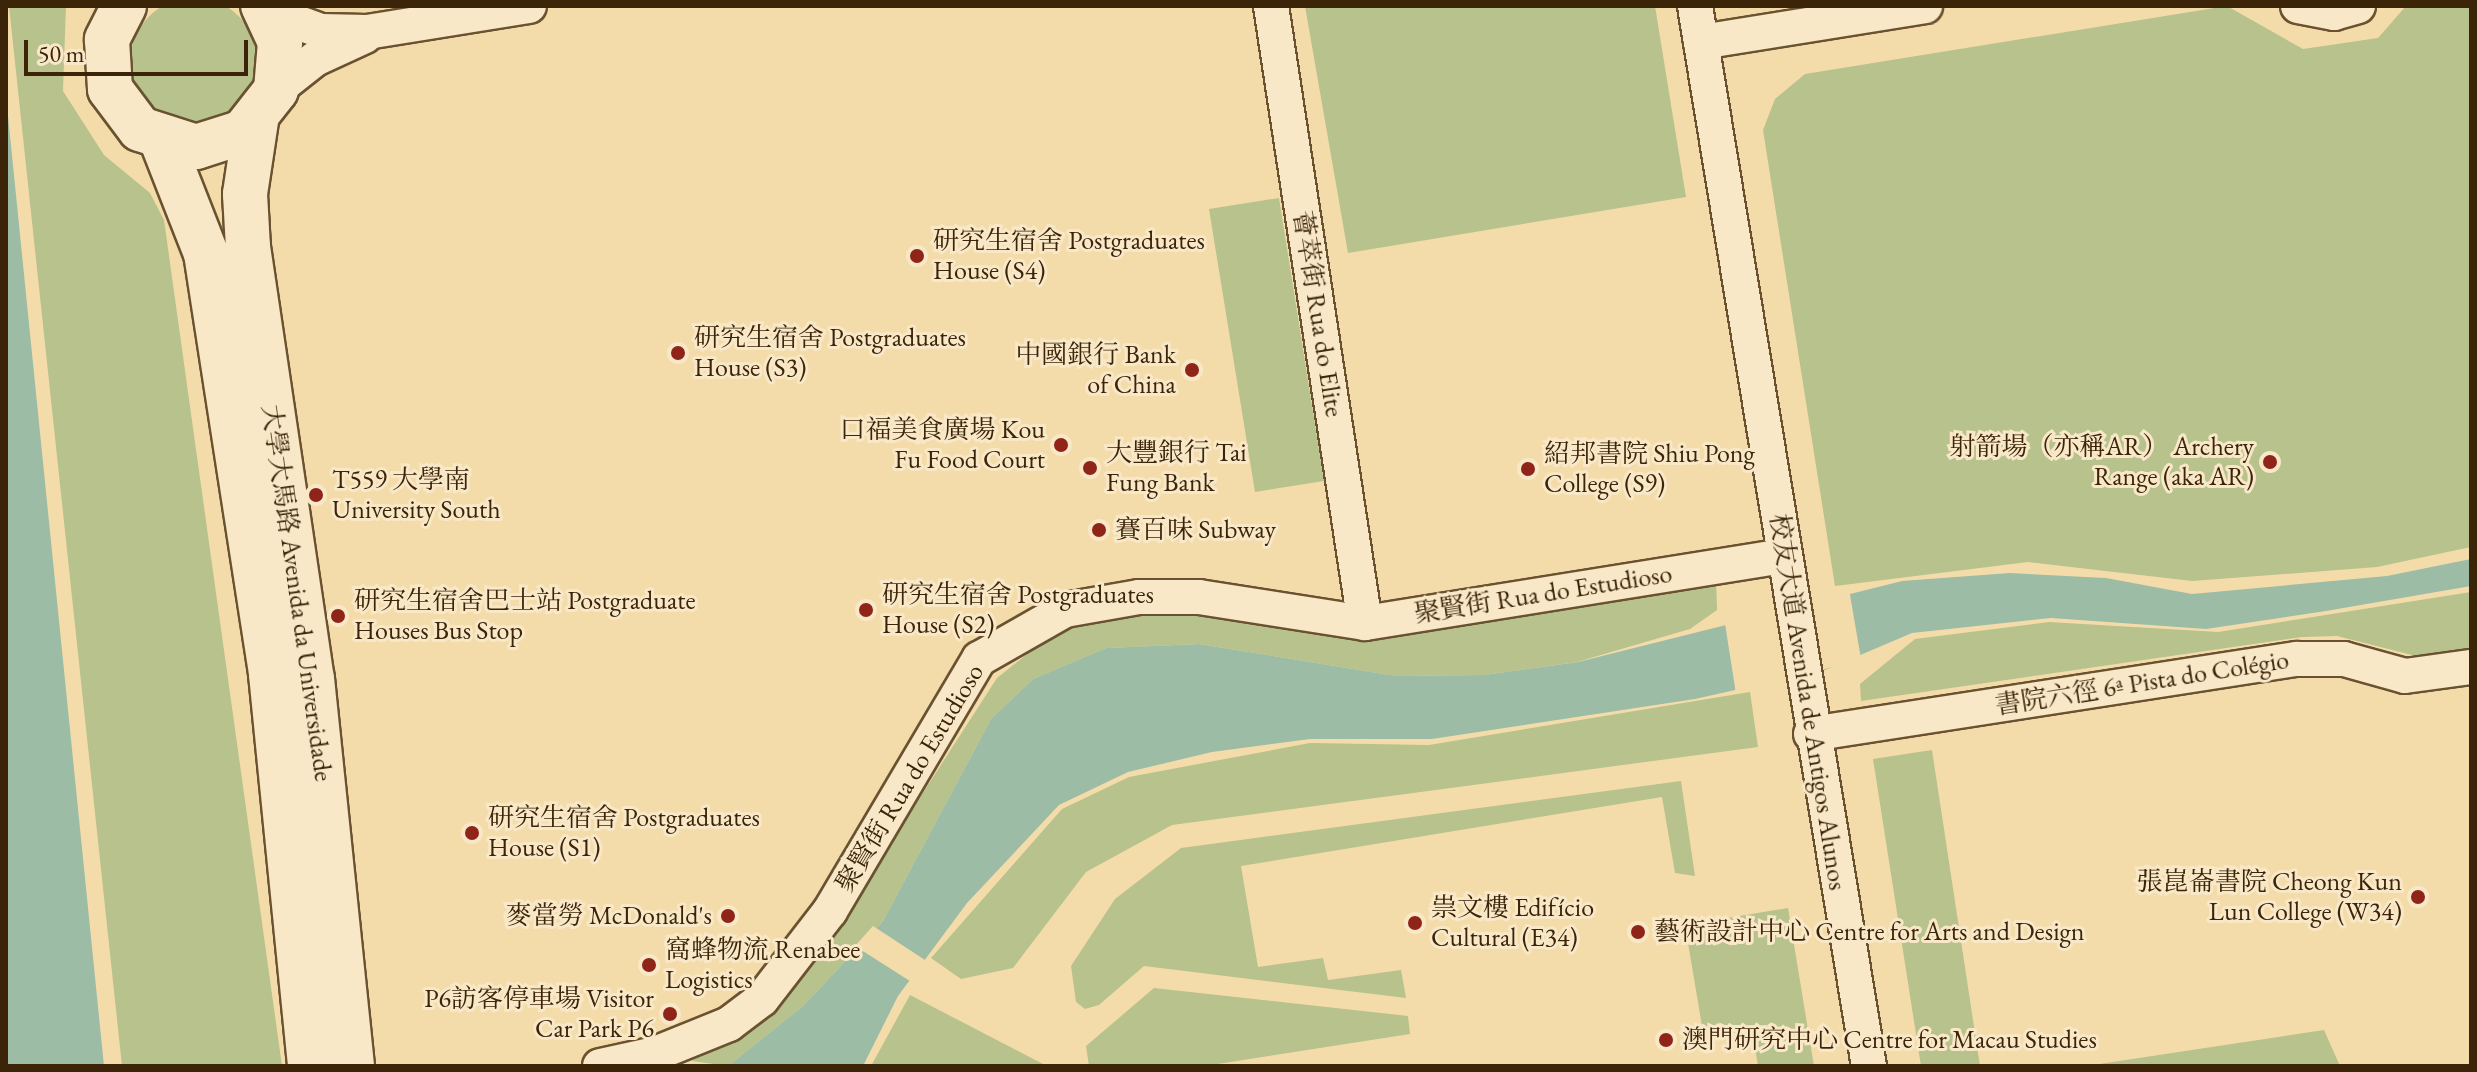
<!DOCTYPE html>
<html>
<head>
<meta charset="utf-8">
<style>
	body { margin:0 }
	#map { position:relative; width:2477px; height:1072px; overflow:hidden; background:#f4dcaa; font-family:"EB Garamond","Noto Serif SC",serif }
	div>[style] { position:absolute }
	.green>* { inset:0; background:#b7c28c }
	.round { border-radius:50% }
	.water>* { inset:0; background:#9cbca6 }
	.pier>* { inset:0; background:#f4dcaa }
	.roads { filter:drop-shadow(2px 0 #6a5231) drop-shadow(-2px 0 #6a5231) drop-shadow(0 2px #6a5231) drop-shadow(0 -2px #6a5231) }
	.street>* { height:34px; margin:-17px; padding:0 17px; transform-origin:17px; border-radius:17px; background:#f8e8c8 }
	.secondary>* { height:44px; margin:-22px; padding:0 22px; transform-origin:22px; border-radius:22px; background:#f8e8c8 }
	.dots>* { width:22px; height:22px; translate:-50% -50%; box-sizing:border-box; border:4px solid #f8e8c8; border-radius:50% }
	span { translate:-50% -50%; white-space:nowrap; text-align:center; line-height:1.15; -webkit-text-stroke:6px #f8e8c8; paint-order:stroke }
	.poi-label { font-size:26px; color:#3c2409 }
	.left { translate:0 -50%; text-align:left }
	.right { translate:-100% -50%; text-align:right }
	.street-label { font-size:26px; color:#3c2409 }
	.frame { position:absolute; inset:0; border:8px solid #3c2409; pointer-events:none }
	.scale { position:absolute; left:24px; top:40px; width:224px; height:36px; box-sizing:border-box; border:4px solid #3c2409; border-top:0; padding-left:10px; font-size:24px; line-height:28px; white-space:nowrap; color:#3c2409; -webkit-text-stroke:6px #f8e8c8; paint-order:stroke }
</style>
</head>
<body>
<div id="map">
	<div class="green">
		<div class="round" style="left:130px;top:-2px;width:128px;height:128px"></div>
		<div style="clip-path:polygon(9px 6px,66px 6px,63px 91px,104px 155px,150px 193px,164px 220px,282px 1066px,122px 1066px)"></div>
		<div style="clip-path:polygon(1305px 6px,1655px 6px,1686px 197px,1348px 253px)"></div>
		<div style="clip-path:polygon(2227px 6px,2303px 49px,2378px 38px,2406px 6px,2471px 6px,2471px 547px,2377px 567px,2192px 581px,2028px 562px,1835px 586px,1763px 130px,1775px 99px,1805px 74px)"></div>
		<div style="clip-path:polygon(1279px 198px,1324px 481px,1255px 492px,1209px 209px)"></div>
		<div style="clip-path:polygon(1716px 578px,1717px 610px,1690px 629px,1577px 662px,1484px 675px,1396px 676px,1199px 644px,1106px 648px,1033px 679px,991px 719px,883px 921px,803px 1006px,728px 1066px,692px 1061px,773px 1004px,848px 909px,997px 678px,1050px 636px,1108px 614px,1166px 608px,1378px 637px)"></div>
		<div style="clip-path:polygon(2471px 592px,2471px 648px,2420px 657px,2337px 636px,2302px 637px,1861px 701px,1860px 684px,1915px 639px,2049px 622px,2218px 632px)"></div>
		<div style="clip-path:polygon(1750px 692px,1758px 747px,1172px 825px,1086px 872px,1013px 968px,961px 979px,931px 958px,1062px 809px,1129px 777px,1310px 743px,1429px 745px)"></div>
		<div style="clip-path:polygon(1932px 750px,1980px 1066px,1921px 1066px,1873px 759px)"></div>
		<div style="clip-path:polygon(1681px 781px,1695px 876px,1675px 873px,1662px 797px,1241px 866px,1258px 967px,1323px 958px,1328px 980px,1401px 970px,1406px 998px,1144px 966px,1099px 1005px,1085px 1009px,1076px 1002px,1071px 966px,1115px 899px,1181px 848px)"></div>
		<div style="clip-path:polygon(1788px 908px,1814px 1066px,1758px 1066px,1752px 1030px,1704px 1038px,1685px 925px)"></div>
		<div style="clip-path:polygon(1154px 988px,1408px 1016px,1410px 1034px,1205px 1066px,1089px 1066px,1086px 1046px)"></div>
		<div style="clip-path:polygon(910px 995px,1047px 1066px,871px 1066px)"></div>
		<div style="clip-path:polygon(2324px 1030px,2340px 1066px,2086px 1066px)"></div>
	</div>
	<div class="water">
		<div style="clip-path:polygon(6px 96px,104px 1066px,6px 1066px)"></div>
		<div style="clip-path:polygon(2471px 559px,2471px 586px,2326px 611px,2206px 629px,2051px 618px,1912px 633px,1825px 670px,1695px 699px,1432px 739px,1310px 739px,1212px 752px,1128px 772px,1059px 805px,967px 903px,898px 996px,863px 1066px,728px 1066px,803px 1006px,883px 921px,991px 719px,1033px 679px,1106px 648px,1199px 644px,1396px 676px,1484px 675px,1578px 662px,1902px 581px,2010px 573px,2106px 578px,2192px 594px,2387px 576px)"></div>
	</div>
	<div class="pier">
		<div style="clip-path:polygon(1849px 589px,1861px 659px,1736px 694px,1724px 617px)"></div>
		<div style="clip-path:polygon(873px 926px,928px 962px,913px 983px,855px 946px)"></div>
	</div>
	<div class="roads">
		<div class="street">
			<div style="left:1271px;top:6px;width:624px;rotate:81.34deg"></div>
			<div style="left:1695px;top:6px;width:1074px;rotate:80.68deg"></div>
			<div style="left:2298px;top:6px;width:37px;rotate:11deg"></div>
			<div style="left:2334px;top:13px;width:25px;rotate:-16deg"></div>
			<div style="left:269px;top:12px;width:55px;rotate:20.1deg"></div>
			<div style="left:321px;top:31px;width:46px;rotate:1.2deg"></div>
			<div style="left:367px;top:32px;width:164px;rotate:-9.1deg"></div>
			<div style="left:1701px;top:42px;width:227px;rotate:-9.1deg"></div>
			<div style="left:276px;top:90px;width:50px;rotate:-38.5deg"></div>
			<div style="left:315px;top:59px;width:55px;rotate:-24.7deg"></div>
			<div style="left:1811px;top:734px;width:492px;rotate:-8.8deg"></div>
			<div style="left:2297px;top:659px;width:47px"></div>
			<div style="left:2344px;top:659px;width:63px;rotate:15.6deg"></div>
			<div style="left:2405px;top:676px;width:67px;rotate:-7.8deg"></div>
			<div style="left:600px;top:1066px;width:56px;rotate:-12.3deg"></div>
			<div style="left:655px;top:1054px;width:80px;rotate:-22.1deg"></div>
			<div style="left:729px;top:1024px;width:41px;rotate:-37.1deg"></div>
			<div style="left:762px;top:999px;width:111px;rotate:-52.3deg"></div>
			<div style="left:830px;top:911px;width:293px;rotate:-59.4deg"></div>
			<div style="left:979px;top:659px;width:99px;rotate:-29.7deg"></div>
			<div style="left:1065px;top:610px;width:75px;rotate:-10deg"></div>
			<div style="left:1139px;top:597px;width:60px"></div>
			<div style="left:1199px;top:597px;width:168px;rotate:8.9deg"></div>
			<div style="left:1365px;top:623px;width:424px;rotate:-9.1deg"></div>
		</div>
		<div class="secondary">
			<div style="left:124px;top:6px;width:38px;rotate:117deg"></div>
			<div style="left:107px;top:40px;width:49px;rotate:86.5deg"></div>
			<div style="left:110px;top:89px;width:50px;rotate:53.1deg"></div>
			<div style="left:140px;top:129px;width:59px;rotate:17.8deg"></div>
			<div style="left:196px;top:147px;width:49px;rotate:-17.7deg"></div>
			<div style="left:243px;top:132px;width:53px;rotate:-51.8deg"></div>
			<div style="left:276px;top:90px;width:48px;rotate:-85.2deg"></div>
			<div style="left:280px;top:42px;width:40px;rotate:-115deg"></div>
			<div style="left:256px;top:121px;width:74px;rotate:98.6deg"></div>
			<div style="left:245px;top:194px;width:53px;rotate:86.8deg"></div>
			<div style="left:248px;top:247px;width:437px;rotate:81.6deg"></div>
			<div style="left:312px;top:679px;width:389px;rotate:84.1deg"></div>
			<div style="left:162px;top:141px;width:120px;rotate:68.6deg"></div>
			<div style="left:206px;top:253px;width:426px;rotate:81.2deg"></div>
			<div style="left:271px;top:674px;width:394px;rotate:84.3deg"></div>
		</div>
	</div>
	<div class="dots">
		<div style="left:917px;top:256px;background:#8f2418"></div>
		<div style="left:678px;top:353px;background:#8f2418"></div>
		<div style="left:1192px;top:370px;background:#8f2418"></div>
		<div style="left:1061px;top:445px;background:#8f2418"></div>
		<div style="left:2270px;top:462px;background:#8f2418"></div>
		<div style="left:1090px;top:468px;background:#8f2418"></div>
		<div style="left:1528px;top:469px;background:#8f2418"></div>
		<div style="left:316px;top:495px;background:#8f2418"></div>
		<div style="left:1099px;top:530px;background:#8f2418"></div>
		<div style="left:866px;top:610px;background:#8f2418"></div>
		<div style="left:338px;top:616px;background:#8f2418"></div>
		<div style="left:472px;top:833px;background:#8f2418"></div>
		<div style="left:2418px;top:897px;background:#8f2418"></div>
		<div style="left:728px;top:916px;background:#8f2418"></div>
		<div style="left:1415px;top:923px;background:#8f2418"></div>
		<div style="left:1638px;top:932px;background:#8f2418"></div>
		<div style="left:649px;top:965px;background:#8f2418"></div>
		<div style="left:670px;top:1014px;background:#8f2418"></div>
		<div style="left:1666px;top:1040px;background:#8f2418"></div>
	</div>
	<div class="poi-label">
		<span class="left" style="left:933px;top:256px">研究生宿舍 Postgraduates<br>House (S4)</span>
		<span class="left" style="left:694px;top:353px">研究生宿舍 Postgraduates<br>House (S3)</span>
		<span class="right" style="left:1176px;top:370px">中國銀行 Bank<br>of China</span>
		<span class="right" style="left:1045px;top:445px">口福美食廣場 Kou<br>Fu Food Court</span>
		<span class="right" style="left:2254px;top:462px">射箭場（亦稱AR） Archery<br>Range (aka AR)</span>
		<span class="left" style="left:1106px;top:468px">大豐銀行 Tai<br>Fung Bank</span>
		<span class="left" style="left:1544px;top:469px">紹邦書院 Shiu Pong<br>College (S9)</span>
		<span class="left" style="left:332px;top:495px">T559 大學南<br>University South</span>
		<span class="left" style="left:1115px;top:530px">賽百味 Subway</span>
		<span class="left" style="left:882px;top:610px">研究生宿舍 Postgraduates<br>House (S2)</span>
		<span class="left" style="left:354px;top:616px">研究生宿舍巴士站 Postgraduate<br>Houses Bus Stop</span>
		<span class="left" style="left:488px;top:833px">研究生宿舍 Postgraduates<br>House (S1)</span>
		<span class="right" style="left:2402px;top:897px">張崑崙書院 Cheong Kun<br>Lun College (W34)</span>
		<span class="left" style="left:1431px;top:923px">祟文樓 Edifício<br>Cultural (E34)</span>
		<span class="right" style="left:712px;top:916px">麥當勞 McDonald's</span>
		<span class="left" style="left:1654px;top:932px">藝術設計中心 Centre for Arts and Design</span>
		<span class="left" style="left:665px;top:965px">窩蜂物流 Renabee<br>Logistics</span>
		<span class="right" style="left:654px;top:1014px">P6訪客停車場 Visitor<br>Car Park P6</span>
		<span class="left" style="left:1682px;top:1040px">澳門研究中心 Centre for Macau Studies</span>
	</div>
	<div class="street-label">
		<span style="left:1318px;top:314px;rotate:81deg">薈萃街 Rua do Elite</span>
		<span style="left:297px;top:593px;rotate:82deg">大學大馬路 Avenida da Universidade</span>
		<span style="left:1543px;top:594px;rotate:-9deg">聚賢街 Rua do Estudioso</span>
		<span style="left:2142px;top:683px;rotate:-9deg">書院六徑 6ª Pista do Colégio</span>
		<span style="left:1808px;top:702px;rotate:81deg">校友大道 Avenida de Antigos Alunos</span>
		<span style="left:910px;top:778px;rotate:-59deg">聚賢街 Rua do Estudioso</span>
	</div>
	<div class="frame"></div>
	<div class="scale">50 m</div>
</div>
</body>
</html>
